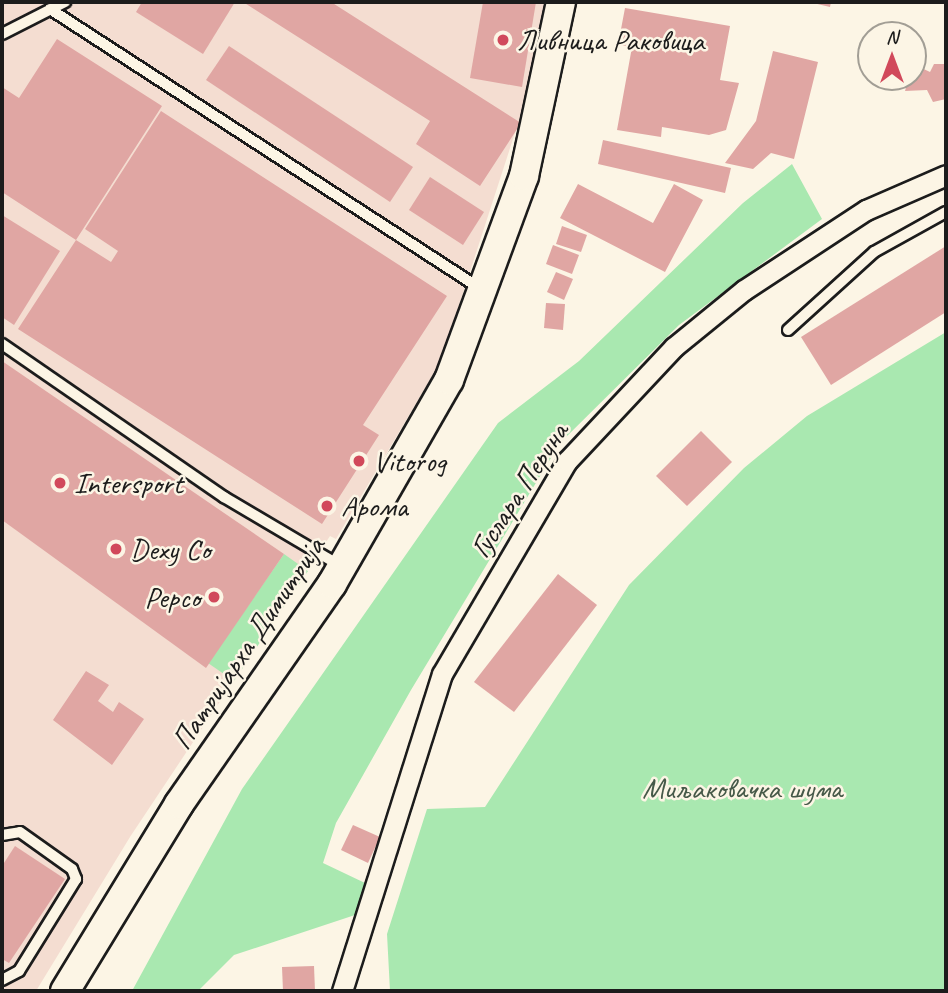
<!DOCTYPE html>
<html>
<head>
<meta charset="utf-8">
<style>
	body { margin:0 }
	#map { position:relative; width:948px; height:993px; overflow:hidden; background:#fcf5e5; font-family:Caveat,sans-serif }
	div>[style] { position:absolute }
	.built>* { inset:0; background:#f4ddd1 }
	.green>* { inset:0; background:#a9e8b0 }
	.building>* { inset:0; background:#e0a6a3 }
	.roads { filter:drop-shadow(2px 0 #1c1c1c) drop-shadow(-2px 0 #1c1c1c) drop-shadow(0 2px #1c1c1c) drop-shadow(0 -2px #1c1c1c) }
	.service>* { height:10px; margin:-5px; padding:0 5px; transform-origin:5px; border-radius:5px; background:#fcf5e5 }
	.minor>* { height:19px; margin:-9.5px; padding:0 9.5px; transform-origin:9.5px; border-radius:9.5px; background:#fcf5e5 }
	.secondary>* { height:28px; margin:-14px; padding:0 14px; transform-origin:14px; border-radius:14px; background:#fcf5e5 }
	.dots>* { width:19px; height:19px; translate:-50% -50%; box-sizing:border-box; border:4px solid #fcf5e5; border-radius:50% }
	span { translate:-50% -50%; white-space:nowrap; text-align:center; line-height:1.15; -webkit-text-stroke:5px #fcf5e5; paint-order:stroke }
	.poi-label { font-size:30px; color:#1c1c1c }
	.left { translate:0 -50%; text-align:left }
	.right { translate:-100% -50%; text-align:right }
	.street-label { font-size:30px; color:#1c1c1c }
	.park-label { font-size:30px; color:#465948 }
	.frame { position:absolute; inset:0; border:4px solid #1c1c1c; pointer-events:none }
	.north { position:absolute; left:857px; top:21px; width:70px; height:70px; box-sizing:border-box; background:#fcf5e5; border:2px solid #a29e95; border-radius:50%; rotate:0deg; font-size:19px; font-weight:700; line-height:28px; text-align:center; color:#1c1c1c }
	.north::after { content:''; display:block; margin:auto; width:24px; height:32px; background:#d1495b; clip-path:polygon(50% 0,100% 100%,50% 72%,0 100%) }
</style>
</head>
<body>
<div id="map">
	<div class="built">
		<div style="clip-path:polygon(2px 2px,546px 2px,535px 71px,441px 361px,336px 539px,330px 536px,130px 837px,36px 991px,2px 991px)"></div>
	</div>
	<div class="green">
		<div style="clip-path:polygon(792px 164px,822px 219px,679px 325px,560px 443px,411px 690px,336px 823px,323px 863px,365px 883px,355px 915px,234px 955px,198px 991px,132px 991px,242px 789px,498px 423px,579px 361px,743px 203px)"></div>
		<div style="clip-path:polygon(946px 332px,946px 991px,390px 991px,387px 934px,427px 809px,485px 807px,629px 585px,744px 468px,807px 416px)"></div>
		<div style="clip-path:polygon(284px 554px,308px 571px,234px 681px,208px 663px)"></div>
	</div>
	<div class="building">
		<div style="clip-path:polygon(142px 2px,235px 2px,203px 54px,136px 12px)"></div>
		<div style="clip-path:polygon(243px 2px,331px 2px,521px 123px,480px 186px,416px 144px,430px 121px)"></div>
		<div style="clip-path:polygon(483px 2px,536px 2px,522px 87px,470px 78px)"></div>
		<div style="clip-path:polygon(809px 2px,831px 2px,830px 7px)"></div>
		<div style="clip-path:polygon(625px 8px,730px 26px,720px 80px,739px 83px,726px 130px,709px 135px,662px 127px,661px 137px,617px 130px,632px 47px,618px 45px)"></div>
		<div style="clip-path:polygon(57px 39px,162px 106px,76px 240px,2px 192px,2px 87px,19px 98px)"></div>
		<div style="clip-path:polygon(229px 46px,413px 167px,390px 202px,206px 80px)"></div>
		<div style="clip-path:polygon(773px 51px,818px 62px,794px 159px,771px 153px,753px 169px,725px 163px,756px 121px)"></div>
		<div style="clip-path:polygon(913px 64px,930px 72px,934px 64px,946px 64px,946px 99px,933px 102px,927px 90px,905px 91px)"></div>
		<div style="clip-path:polygon(161px 111px,447px 296px,363px 425px,379px 435px,322px 524px,18px 329px,76px 240px,111px 262px,118px 251px,85px 229px)"></div>
		<div style="clip-path:polygon(603px 140px,731px 168px,725px 193px,598px 164px)"></div>
		<div style="clip-path:polygon(430px 177px,484px 212px,463px 245px,409px 210px)"></div>
		<div style="clip-path:polygon(578px 184px,653px 223px,674px 184px,703px 200px,665px 272px,560px 218px)"></div>
		<div style="clip-path:polygon(2px 215px,60px 251px,14px 325px,2px 317px)"></div>
		<div style="clip-path:polygon(562px 226px,587px 235px,581px 252px,556px 244px)"></div>
		<div style="clip-path:polygon(553px 245px,579px 255px,572px 274px,546px 264px)"></div>
		<div style="clip-path:polygon(946px 246px,946px 312px,831px 385px,801px 337px)"></div>
		<div style="clip-path:polygon(556px 272px,573px 279px,564px 300px,547px 292px)"></div>
		<div style="clip-path:polygon(546px 303px,565px 304px,563px 330px,544px 328px)"></div>
		<div style="clip-path:polygon(2px 361px,284px 554px,206px 668px,2px 520px)"></div>
		<div style="clip-path:polygon(701px 431px,732px 462px,687px 506px,656px 476px)"></div>
		<div style="clip-path:polygon(558px 574px,597px 605px,514px 712px,474px 682px)"></div>
		<div style="clip-path:polygon(86px 671px,109px 685px,98px 701px,113px 712px,119px 702px,144px 719px,112px 765px,53px 720px)"></div>
		<div style="clip-path:polygon(353px 825px,380px 837px,368px 863px,341px 850px)"></div>
		<div style="clip-path:polygon(15px 846px,65px 879px,9px 963px,2px 959px,2px 866px)"></div>
		<div style="clip-path:polygon(314px 966px,315px 991px,283px 991px,282px 967px)"></div>
	</div>
	<div class="roads">
		<div class="service">
			<div style="left:50px;top:9px;width:514px;rotate:33.01deg"></div>
			<div style="left:2px;top:34px;width:71px;rotate:-26.9deg"></div>
			<div style="left:788px;top:330px;width:116px;rotate:-42.2deg"></div>
			<div style="left:874px;top:252px;width:82px;rotate:-29.1deg"></div>
			<div style="left:2px;top:344px;width:270px;rotate:34.6deg"></div>
			<div style="left:224px;top:497px;width:134px;rotate:30.6deg"></div>
			<div style="left:2px;top:835px;width:18px;rotate:-9deg"></div>
			<div style="left:20px;top:832px;width:64px;rotate:35.4deg"></div>
			<div style="left:72px;top:869px;width:11px;rotate:68deg"></div>
			<div style="left:76px;top:879px;width:108px;rotate:121.8deg"></div>
			<div style="left:19px;top:971px;width:19px;rotate:152deg"></div>
		</div>
		<div class="minor">
			<div style="left:342px;top:991px;width:332px;rotate:-72.5deg"></div>
			<div style="left:442px;top:674px;width:247px;rotate:-59.6deg"></div>
			<div style="left:567px;top:461px;width:156px;rotate:-46.8deg"></div>
			<div style="left:674px;top:347px;width:90px;rotate:-39.2deg"></div>
			<div style="left:744px;top:290px;width:146px;rotate:-33.3deg"></div>
			<div style="left:866px;top:210px;width:87px;rotate:-23.6deg"></div>
		</div>
		<div class="secondary">
			<div style="left:65px;top:991px;width:219px;rotate:-58.6deg"></div>
			<div style="left:179px;top:804px;width:268px;rotate:-55.2deg"></div>
			<div style="left:332px;top:584px;width:235px;rotate:-60.2deg"></div>
			<div style="left:449px;top:380px;width:217px;rotate:-69.8deg"></div>
			<div style="left:524px;top:176px;width:178px;rotate:-78deg"></div>
		</div>
	</div>
	<div class="dots">
		<div style="left:503px;top:40px;background:#d1495b"></div>
		<div style="left:359px;top:461px;background:#d1495b"></div>
		<div style="left:60px;top:483px;background:#d1495b"></div>
		<div style="left:327px;top:506px;background:#d1495b"></div>
		<div style="left:116px;top:549px;background:#d1495b"></div>
		<div style="left:214px;top:597px;background:#d1495b"></div>
	</div>
	<div class="poi-label">
		<span class="left" style="left:517px;top:40px">Ливница Раковица</span>
		<span class="left" style="left:373px;top:461px">Vitorog</span>
		<span class="left" style="left:74px;top:483px">Intersport</span>
		<span class="left" style="left:341px;top:506px">Арома</span>
		<span class="left" style="left:130px;top:549px">Dexy Co</span>
		<span class="right" style="left:200px;top:597px">Pepco</span>
	</div>
	<div class="street-label">
		<span style="left:519px;top:490px;rotate:-57deg">Гуслара Перуна</span>
		<span style="left:248px;top:643px;rotate:-56deg">Патријарха Димитрија</span>
	</div>
	<div class="park-label">
		<span style="left:742px;top:788px">Миљаковачка шума</span>
	</div>
	<div class="frame"></div>
	<div class="north">N</div>
</div>
</body>
</html>
